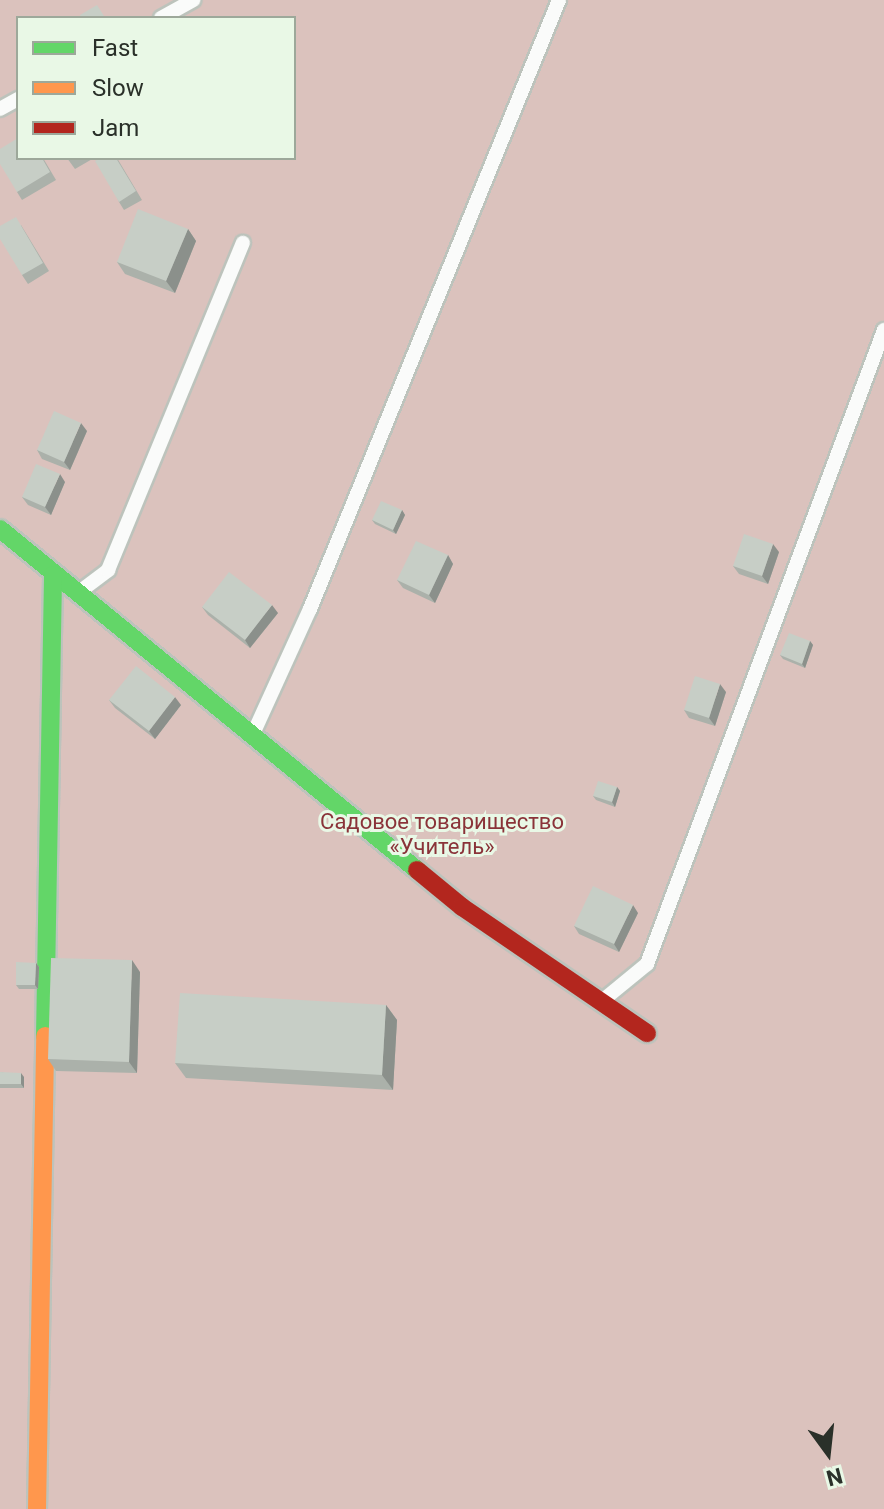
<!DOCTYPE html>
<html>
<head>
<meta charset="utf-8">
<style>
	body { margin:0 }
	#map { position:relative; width:884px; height:1509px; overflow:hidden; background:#dfe7dd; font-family:Roboto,sans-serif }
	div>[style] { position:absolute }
	.green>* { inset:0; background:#dbc2bd }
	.roads { filter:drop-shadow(2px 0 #bdc3bc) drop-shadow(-2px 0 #bdc3bc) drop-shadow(0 2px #bdc3bc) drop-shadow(0 -2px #bdc3bc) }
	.lane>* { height:14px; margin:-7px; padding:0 7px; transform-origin:7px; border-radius:7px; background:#fafbfa }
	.fast>* { height:18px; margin:-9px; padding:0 9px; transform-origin:9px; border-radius:9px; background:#63d668 }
	.slow>* { height:18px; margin:-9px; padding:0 9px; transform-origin:9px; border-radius:9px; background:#ff974d }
	.jam>* { height:18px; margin:-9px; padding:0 9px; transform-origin:9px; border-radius:9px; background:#b3261e }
	.wall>* { inset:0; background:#abb1aa }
	.shaded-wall>* { inset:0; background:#8b908b }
	.building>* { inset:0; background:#c7cec6 }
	span { translate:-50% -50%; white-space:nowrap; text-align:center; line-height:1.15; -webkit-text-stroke:6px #e9f8e6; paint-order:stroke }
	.park-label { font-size:22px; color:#8a3339 }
	.legend { position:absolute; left:16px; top:16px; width:280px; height:144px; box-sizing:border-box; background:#e9f8e6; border:2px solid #9da89a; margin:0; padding:10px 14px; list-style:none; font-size:24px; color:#2a3029 }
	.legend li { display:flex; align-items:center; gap:16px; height:40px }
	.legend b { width:40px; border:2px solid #9da89a }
	.north { position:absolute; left:788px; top:1413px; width:80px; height:80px; -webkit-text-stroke:6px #e9f8e6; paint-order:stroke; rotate:165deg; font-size:22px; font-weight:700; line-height:32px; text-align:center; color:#2a3029 }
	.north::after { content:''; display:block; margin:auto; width:28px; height:36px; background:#2a3029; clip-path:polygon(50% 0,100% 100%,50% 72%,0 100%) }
</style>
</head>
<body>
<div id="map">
	<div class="green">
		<div style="clip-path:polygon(evenodd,0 0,884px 0,884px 1509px,0 1509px,0 0,18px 18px,294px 18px,294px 158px,18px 158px,18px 18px)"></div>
	</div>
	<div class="roads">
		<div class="lane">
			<div style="left:161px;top:18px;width:37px;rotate:-29deg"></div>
			<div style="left:0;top:109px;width:21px;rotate:-29deg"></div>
			<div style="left:78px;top:593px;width:38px;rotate:-37deg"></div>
			<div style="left:108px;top:570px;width:354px;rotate:-67.6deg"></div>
			<div style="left:253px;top:734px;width:137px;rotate:-65.5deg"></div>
			<div style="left:310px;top:609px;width:658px;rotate:-67.76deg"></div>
			<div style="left:602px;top:1001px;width:58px;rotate:-39.4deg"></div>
			<div style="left:647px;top:964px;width:677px;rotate:-69.5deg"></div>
		</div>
		<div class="fast">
			<div style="left:0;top:529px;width:539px;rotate:39.27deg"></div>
			<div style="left:45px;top:1036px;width:461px;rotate:-89deg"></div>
		</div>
		<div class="slow">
			<div style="left:37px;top:1509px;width:473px;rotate:-89deg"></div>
		</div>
		<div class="jam">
			<div style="left:417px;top:870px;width:58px;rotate:39.4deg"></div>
			<div style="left:462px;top:907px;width:224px;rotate:34.3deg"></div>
		</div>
	</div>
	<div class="wall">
		<div style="clip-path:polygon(18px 158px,43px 158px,56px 180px,22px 200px,17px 192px)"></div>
		<div style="clip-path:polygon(67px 158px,94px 158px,75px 169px)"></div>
		<div style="clip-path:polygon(100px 158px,117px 158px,142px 200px,124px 210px,119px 202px)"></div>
		<div style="clip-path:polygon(21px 225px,49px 271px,28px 284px,22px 275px)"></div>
		<div style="clip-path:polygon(188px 229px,196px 241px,175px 293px,125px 274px,117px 262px)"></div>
		<div style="clip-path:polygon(87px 431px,70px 470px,42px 459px,37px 450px)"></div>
		<div style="clip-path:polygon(65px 482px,51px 515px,28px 505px,22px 497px)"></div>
		<div style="clip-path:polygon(402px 510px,405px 515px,396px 534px,375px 524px,372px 520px)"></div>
		<div style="clip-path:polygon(779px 552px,768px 584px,739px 574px,733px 566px)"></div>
		<div style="clip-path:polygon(448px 555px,453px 564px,435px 603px,403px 588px,397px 580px)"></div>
		<div style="clip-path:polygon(202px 607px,278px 613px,250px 648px,208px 615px)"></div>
		<div style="clip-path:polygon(810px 641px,813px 645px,805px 668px,783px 659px,780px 655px)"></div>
		<div style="clip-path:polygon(726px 692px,715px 726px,689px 718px,684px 710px)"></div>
		<div style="clip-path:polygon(109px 700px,181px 705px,155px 739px,115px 708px)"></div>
		<div style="clip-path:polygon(617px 787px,620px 791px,615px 807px,596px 800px,593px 796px)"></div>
		<div style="clip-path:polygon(638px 913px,619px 952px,579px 934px,574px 926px)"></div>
		<div style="clip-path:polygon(36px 963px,39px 967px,38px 989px,19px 989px,16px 985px)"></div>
		<div style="clip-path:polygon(140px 972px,137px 1073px,56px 1071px,48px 1059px)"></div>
		<div style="clip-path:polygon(386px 1005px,397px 1020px,393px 1090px,186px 1078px,175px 1063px)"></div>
		<div style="clip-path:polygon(0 1072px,24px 1077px,24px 1088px,0 1088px)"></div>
	</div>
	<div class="shaded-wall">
		<div style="clip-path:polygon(188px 229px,196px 241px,175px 293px,166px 281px)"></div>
		<div style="clip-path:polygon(81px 423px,87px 431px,70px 470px,64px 462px)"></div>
		<div style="clip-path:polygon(60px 474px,65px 482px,51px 515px,45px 507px)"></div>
		<div style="clip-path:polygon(402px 510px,405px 515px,396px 534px,393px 530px)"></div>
		<div style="clip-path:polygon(773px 544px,779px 552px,768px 584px,762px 576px)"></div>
		<div style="clip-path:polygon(448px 555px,453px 564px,435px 603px,429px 595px)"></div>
		<div style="clip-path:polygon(272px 605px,278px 613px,250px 648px,245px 640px)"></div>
		<div style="clip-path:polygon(810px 641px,813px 645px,805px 668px,802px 664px)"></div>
		<div style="clip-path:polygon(720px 684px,726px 692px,715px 726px,709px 718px)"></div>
		<div style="clip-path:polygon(175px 697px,181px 705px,155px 739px,149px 731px)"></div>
		<div style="clip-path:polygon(617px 787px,620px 791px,615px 807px,612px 802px)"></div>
		<div style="clip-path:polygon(633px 905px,638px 913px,619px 952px,614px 944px)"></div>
		<div style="clip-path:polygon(132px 960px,140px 972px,137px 1073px,129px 1062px)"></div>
		<div style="clip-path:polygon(36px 963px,39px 967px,38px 989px,35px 985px)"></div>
		<div style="clip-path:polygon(386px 1005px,397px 1020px,393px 1090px,382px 1075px)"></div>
		<div style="clip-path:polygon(21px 1073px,24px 1077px,24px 1088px,21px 1084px)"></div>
	</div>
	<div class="building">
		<div style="clip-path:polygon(97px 5px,104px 16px,102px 18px,81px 18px,80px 15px)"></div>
		<div style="clip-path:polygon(18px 138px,18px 158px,42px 158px,50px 172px,17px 192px,0 164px,0 149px)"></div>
		<div style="clip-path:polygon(100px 158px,116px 158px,136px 191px,119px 202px,95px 161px)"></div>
		<div style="clip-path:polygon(138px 209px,188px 229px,166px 281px,117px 262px)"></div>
		<div style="clip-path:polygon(16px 217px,43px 263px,22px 275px,0 239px,0 226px)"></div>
		<div style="clip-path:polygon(54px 411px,81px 423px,64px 462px,37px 450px)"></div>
		<div style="clip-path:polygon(36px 464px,60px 474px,45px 507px,22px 497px)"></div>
		<div style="clip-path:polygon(381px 501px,402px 510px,393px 530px,372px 520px)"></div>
		<div style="clip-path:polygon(744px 534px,773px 544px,762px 576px,733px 566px)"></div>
		<div style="clip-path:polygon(416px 541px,448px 555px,429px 595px,397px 580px)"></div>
		<div style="clip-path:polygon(229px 572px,272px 605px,245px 640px,202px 607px)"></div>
		<div style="clip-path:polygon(789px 633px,810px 641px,802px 664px,780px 655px)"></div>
		<div style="clip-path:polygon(136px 666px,175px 697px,149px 731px,109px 700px)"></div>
		<div style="clip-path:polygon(695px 676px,720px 684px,709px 718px,684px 710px)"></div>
		<div style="clip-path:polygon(598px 781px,617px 787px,612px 802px,593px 796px)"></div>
		<div style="clip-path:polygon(593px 886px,633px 905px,614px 944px,574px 926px)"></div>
		<div style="clip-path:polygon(51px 958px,132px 960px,129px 1062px,48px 1059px)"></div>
		<div style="clip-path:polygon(16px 962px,36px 963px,35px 985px,16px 985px)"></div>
		<div style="clip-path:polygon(180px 993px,386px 1005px,382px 1075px,175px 1063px)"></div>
		<div style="clip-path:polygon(0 1072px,21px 1073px,21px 1084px,0 1084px)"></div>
	</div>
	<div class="park-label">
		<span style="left:442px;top:834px">Садовое товарищество<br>«Учитель»</span>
	</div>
	<ul class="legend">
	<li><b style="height:10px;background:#63d668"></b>Fast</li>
	<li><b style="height:10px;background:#ff974d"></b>Slow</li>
	<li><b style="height:10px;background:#b3261e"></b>Jam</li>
	</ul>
	<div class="north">N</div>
</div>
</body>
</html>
